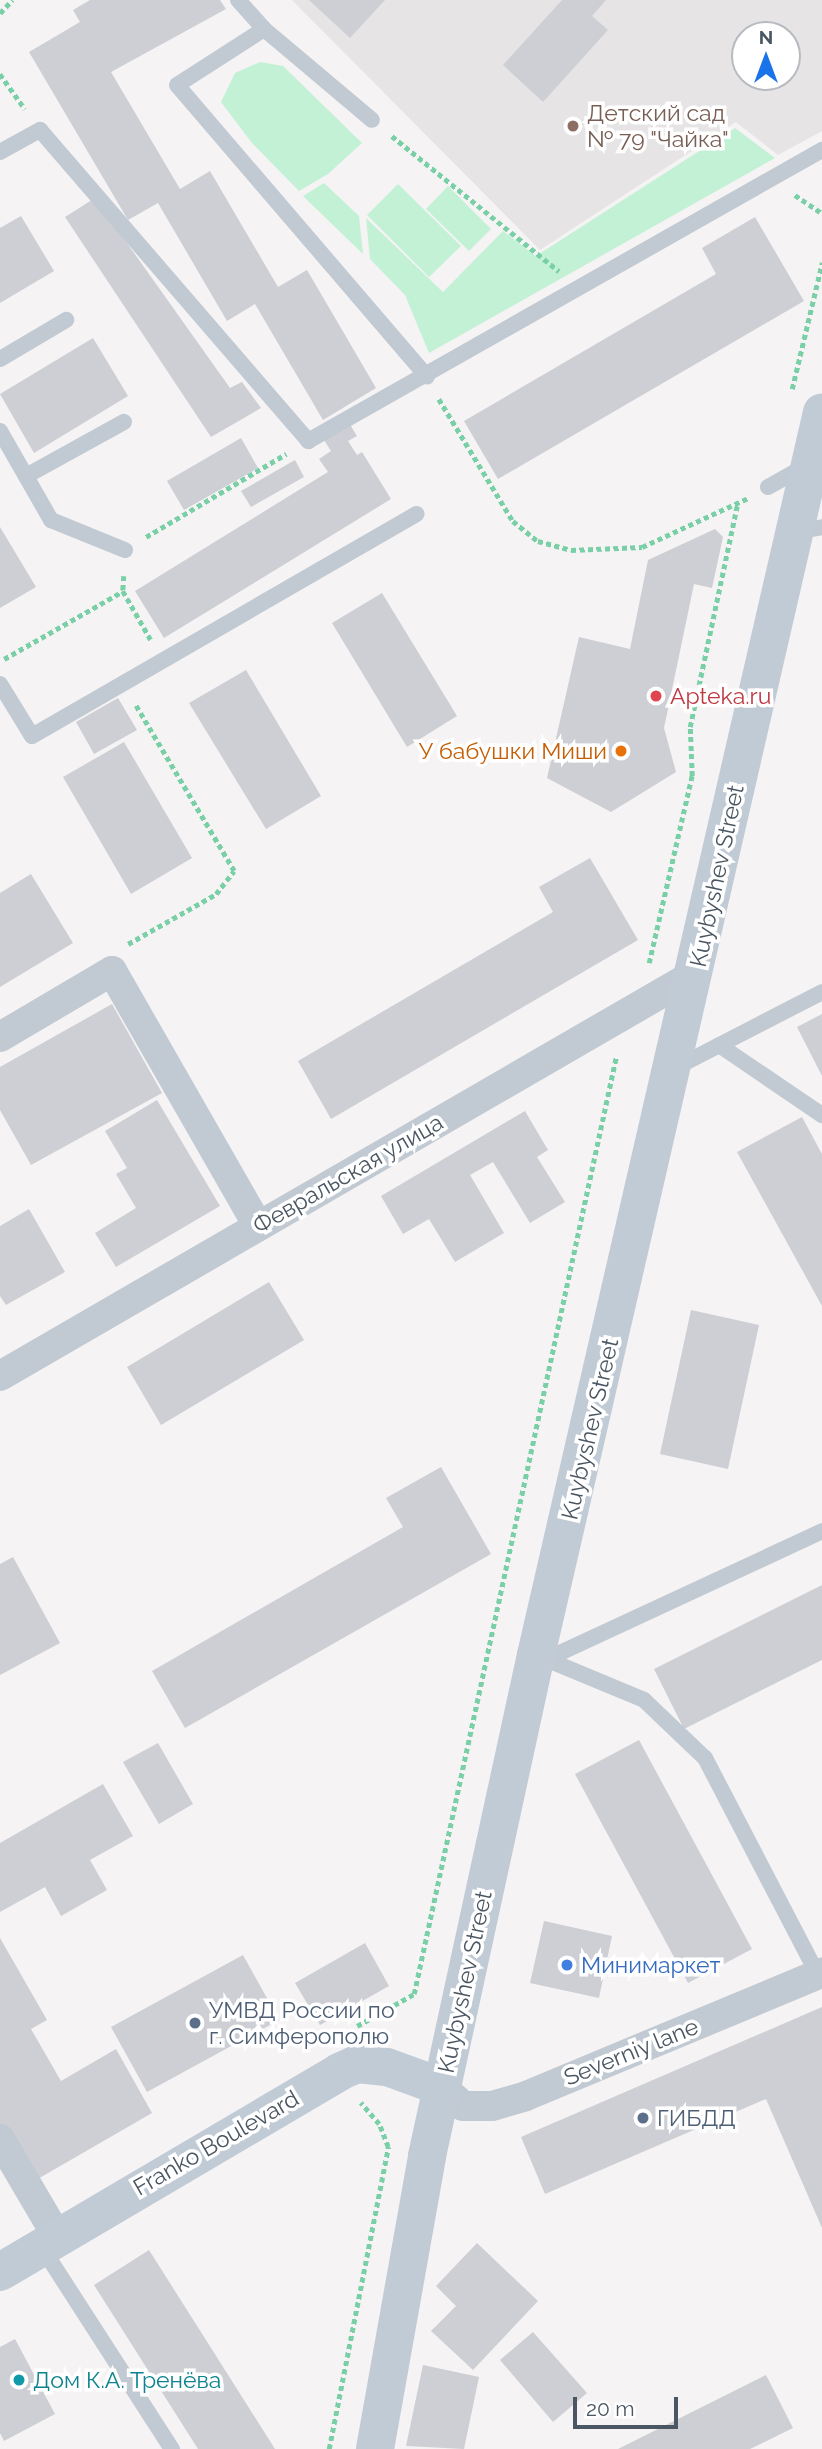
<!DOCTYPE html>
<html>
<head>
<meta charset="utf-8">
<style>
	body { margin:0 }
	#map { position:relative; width:822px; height:2449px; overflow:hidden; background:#f5f3f3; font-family:Raleway,sans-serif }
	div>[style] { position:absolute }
	.education>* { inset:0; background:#e6e4e5 }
	.green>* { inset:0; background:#c3f1d5 }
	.building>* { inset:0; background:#cdcfd5 }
	.path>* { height:4.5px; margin-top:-2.25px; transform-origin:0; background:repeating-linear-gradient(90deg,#7ad0a6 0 5px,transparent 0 8.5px) }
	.lane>* { height:16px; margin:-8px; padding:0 8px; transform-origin:8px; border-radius:8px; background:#c1cad2 }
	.street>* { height:30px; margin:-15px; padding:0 15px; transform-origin:15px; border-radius:15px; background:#c1cad2 }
	.secondary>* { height:38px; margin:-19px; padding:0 19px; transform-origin:19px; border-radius:19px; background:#c1cbd6 }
	.dots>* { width:19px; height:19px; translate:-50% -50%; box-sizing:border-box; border:4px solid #fff; border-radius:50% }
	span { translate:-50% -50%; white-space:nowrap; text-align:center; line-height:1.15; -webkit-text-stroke:7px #fff; paint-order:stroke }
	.education-label { font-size:23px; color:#785e54 }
	.left { translate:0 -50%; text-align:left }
	.health-label { font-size:23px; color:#be3a42 }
	.food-label { font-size:23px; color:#c56008 }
	.right { translate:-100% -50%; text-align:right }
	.street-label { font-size:23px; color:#4a5661 }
	.shop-label { font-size:23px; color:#366cbe }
	.service-label { font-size:23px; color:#4e5e75 }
	.culture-label { font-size:23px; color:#0d838f }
	.north { position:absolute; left:731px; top:21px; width:70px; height:70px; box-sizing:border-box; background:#fff; border:2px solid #b7bbc0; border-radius:50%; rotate:0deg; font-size:19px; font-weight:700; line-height:28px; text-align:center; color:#4a5661 }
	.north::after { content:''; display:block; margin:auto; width:24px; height:32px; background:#1a73e8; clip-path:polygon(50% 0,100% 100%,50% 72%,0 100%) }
	.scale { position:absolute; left:573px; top:2397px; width:105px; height:32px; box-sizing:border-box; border:4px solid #4a5661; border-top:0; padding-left:9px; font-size:21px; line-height:24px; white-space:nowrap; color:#4a5661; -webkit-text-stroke:5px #fff; paint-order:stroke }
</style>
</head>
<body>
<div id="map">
	<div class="education">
		<div style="clip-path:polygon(evenodd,292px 0,822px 0,822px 131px,778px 155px,736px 122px,540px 250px,292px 0,745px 35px,787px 35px,787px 77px,745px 77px,745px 35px)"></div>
	</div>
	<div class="green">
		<div style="clip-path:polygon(260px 62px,283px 66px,362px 143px,328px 174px,299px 191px,252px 143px,221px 102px,235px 73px)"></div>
		<div style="clip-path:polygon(735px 128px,775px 158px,429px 353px,405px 295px,370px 259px,366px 218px,443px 292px,503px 231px,536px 256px)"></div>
		<div style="clip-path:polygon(324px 183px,359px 216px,363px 254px,303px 196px)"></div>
		<div style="clip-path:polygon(398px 184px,461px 246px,429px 277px,367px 215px)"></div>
		<div style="clip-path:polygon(448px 186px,491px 229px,469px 251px,426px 209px)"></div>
	</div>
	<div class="building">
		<div style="clip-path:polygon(90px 0,220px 0,226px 9px,111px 72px,180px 189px,210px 171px,278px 287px,307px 270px,376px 388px,323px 420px,255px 304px,227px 321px,158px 203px,128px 220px,29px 52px,80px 22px,73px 10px)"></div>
		<div style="clip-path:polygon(309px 0,385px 0,350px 38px)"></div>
		<div style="clip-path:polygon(562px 0,606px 0,592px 16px,608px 30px,543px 102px,503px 65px)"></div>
		<div style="clip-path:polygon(95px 198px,230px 388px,242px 382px,261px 408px,211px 437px,65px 217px)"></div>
		<div style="clip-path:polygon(21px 216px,54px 271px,0 303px,0 228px)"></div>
		<div style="clip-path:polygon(755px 217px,804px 301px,498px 479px,464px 421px,716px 274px,702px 248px)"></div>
		<div style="clip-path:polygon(93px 338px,128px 396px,34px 453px,0 394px)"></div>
		<div style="clip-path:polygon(348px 421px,357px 436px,348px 441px,357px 455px,362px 452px,391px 499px,164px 638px,135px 591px,328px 472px,319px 459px,331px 451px,322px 437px)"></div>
		<div style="clip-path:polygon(241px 438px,258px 468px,184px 510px,167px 481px)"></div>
		<div style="clip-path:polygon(295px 460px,304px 477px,251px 507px,241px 491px)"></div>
		<div style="clip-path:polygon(0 527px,36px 587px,0 608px)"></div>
		<div style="clip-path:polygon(715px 529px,723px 537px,712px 588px,694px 584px,664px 728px,676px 772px,611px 812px,547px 778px,579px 637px,630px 649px,648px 560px)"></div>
		<div style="clip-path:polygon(382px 593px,457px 716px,407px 747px,332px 623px)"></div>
		<div style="clip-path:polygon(246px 670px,321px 796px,266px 829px,189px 703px)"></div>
		<div style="clip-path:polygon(118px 698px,137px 730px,94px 754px,76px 722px)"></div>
		<div style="clip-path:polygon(124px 742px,192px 858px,131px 894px,63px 777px)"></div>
		<div style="clip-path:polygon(590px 858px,638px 940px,331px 1119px,298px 1061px,553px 912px,539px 887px)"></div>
		<div style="clip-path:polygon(31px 874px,73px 943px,0 987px,0 893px)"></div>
		<div style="clip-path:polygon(112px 1004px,162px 1093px,31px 1165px,0 1110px,0 1067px)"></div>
		<div style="clip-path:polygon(822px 1014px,822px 1076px,797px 1027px)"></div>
		<div style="clip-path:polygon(157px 1100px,220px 1206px,116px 1267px,95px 1233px,136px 1208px,116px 1174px,127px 1168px,105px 1131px)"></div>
		<div style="clip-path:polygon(525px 1111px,548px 1150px,537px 1157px,565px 1202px,530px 1223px,493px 1162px,470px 1175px,504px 1233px,455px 1262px,429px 1219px,403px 1234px,381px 1196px)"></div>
		<div style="clip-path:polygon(802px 1117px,822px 1154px,822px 1306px,737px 1152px)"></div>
		<div style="clip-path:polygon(29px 1209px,65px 1272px,6px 1305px,0 1296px,0 1226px)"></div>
		<div style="clip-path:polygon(269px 1282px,304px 1340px,161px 1425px,127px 1367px)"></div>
		<div style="clip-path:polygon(691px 1310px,759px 1325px,728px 1469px,660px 1454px)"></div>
		<div style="clip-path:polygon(441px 1467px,491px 1554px,185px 1728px,152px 1671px,403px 1527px,386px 1498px)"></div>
		<div style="clip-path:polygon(13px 1557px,60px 1643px,0 1675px,0 1564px)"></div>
		<div style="clip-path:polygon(822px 1585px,822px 1660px,684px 1729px,654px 1669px)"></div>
		<div style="clip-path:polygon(639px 1740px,752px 1949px,688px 1983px,575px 1774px)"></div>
		<div style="clip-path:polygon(158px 1743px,193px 1804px,159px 1824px,123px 1762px)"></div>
		<div style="clip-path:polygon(103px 1784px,133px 1836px,90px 1860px,107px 1890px,61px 1916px,45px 1887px,0 1912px,0 1843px)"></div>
		<div style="clip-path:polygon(544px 1921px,612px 1936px,599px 1998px,530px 1983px)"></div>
		<div style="clip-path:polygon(0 1938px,47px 2020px,31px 2029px,61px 2081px,116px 2049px,152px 2113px,36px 2180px,0 2132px)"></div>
		<div style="clip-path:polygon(365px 1943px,389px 1986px,320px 2025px,295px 1983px)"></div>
		<div style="clip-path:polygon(243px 1955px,279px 2020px,147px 2092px,111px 2027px)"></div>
		<div style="clip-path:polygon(822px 2007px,822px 2228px,766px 2099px,545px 2194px,521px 2137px)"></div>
		<div style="clip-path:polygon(477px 2243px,538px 2301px,473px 2370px,431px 2331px,456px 2306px,436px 2286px)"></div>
		<div style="clip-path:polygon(149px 2250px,275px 2449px,198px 2449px,94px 2285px)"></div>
		<div style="clip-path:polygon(533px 2332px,587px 2393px,553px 2422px,500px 2360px)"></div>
		<div style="clip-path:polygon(15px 2339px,55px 2414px,4px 2441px,0 2433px,0 2347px)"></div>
		<div style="clip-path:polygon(423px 2365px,479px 2377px,464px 2449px,406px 2446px)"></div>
		<div style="clip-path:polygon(766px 2375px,793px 2428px,750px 2449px,618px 2449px)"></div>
	</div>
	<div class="path">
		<div style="left:0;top:13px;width:18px;rotate:-47deg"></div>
		<div style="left:0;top:74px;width:43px;rotate:54.5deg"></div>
		<div style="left:392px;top:136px;width:215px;rotate:39deg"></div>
		<div style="left:795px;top:195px;width:32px;rotate:34deg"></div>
		<div style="left:792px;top:389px;width:130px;rotate:-76.6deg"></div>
		<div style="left:439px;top:399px;width:143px;rotate:58.8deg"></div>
		<div style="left:513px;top:521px;width:32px;rotate:39deg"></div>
		<div style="left:538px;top:541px;width:34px;rotate:15deg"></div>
		<div style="left:571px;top:550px;width:71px;rotate:-2.4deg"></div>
		<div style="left:642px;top:547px;width:117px;rotate:-24.8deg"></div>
		<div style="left:146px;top:537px;width:163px;rotate:-30.7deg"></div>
		<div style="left:124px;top:576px;width:15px;rotate:94deg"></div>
		<div style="left:123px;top:591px;width:56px;rotate:60.3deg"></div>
		<div style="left:4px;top:659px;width:137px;rotate:-29.7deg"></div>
		<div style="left:128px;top:944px;width:101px;rotate:-29.6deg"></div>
		<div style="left:216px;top:894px;width:29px;rotate:-52deg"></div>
		<div style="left:234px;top:871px;width:194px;rotate:-120.7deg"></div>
		<div style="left:649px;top:963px;width:192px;rotate:-77.1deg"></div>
		<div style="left:692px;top:776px;width:49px;rotate:-92.3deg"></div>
		<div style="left:690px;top:727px;width:227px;rotate:-78deg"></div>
		<div style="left:357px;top:2026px;width:65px;rotate:-29.3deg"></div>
		<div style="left:414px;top:1994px;width:959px;rotate:-77.83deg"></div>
		<div style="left:329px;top:2449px;width:308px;rotate:-78.9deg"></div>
		<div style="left:388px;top:2147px;width:25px;rotate:-111deg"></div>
		<div style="left:379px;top:2124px;width:28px;rotate:-131deg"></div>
	</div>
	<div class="lane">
		<div style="left:238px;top:0;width:39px;rotate:48deg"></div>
		<div style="left:264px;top:29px;width:141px;rotate:40.1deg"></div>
		<div style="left:264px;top:29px;width:103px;rotate:147.2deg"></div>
		<div style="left:177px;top:85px;width:384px;rotate:49.4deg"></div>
		<div style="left:0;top:152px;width:46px;rotate:-28.8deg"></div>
		<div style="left:40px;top:130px;width:411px;rotate:49.2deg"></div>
		<div style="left:308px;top:441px;width:591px;rotate:-29.52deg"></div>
		<div style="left:0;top:359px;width:77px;rotate:-30.6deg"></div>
		<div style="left:0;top:431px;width:103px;rotate:60.2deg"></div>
		<div style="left:51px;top:520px;width:80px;rotate:22.1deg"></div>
		<div style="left:26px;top:476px;width:112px;rotate:-28.9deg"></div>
		<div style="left:768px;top:487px;width:41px;rotate:-29.1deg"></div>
		<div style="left:795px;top:532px;width:27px;rotate:-10deg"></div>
		<div style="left:0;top:684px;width:61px;rotate:58.4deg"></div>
		<div style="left:32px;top:736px;width:444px;rotate:-30deg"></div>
		<div style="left:719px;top:1045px;width:125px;rotate:34.2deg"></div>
		<div style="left:675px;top:1068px;width:165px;rotate:-27.3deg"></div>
		<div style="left:536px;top:1655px;width:117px;rotate:22.6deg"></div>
		<div style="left:644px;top:1700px;width:84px;rotate:43.6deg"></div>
		<div style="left:705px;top:1758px;width:245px;rotate:62.5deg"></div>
		<div style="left:549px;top:1658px;width:301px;rotate:-24.9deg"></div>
		<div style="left:41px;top:2246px;width:242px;rotate:57.2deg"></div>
	</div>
	<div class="street">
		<div style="left:0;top:1037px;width:130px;rotate:-30.5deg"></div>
		<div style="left:112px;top:971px;width:294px;rotate:60.2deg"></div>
		<div style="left:0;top:1376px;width:804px;rotate:-30.07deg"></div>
		<div style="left:442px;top:2087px;width:28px;rotate:42deg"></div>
		<div style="left:463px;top:2106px;width:29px"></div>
		<div style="left:492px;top:2106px;width:35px;rotate:-16deg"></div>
		<div style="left:526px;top:2096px;width:321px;rotate:-22.6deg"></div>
		<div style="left:0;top:2139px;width:113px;rotate:59.6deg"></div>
	</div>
	<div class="secondary">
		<div style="left:0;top:2272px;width:394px;rotate:-30.5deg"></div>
		<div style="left:339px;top:2072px;width:20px;rotate:-24deg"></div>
		<div style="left:357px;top:2064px;width:30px;rotate:6deg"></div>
		<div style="left:387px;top:2067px;width:59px;rotate:20deg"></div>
		<div style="left:375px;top:2449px;width:298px;rotate:-79.9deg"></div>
		<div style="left:427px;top:2156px;width:513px;rotate:-77.73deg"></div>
		<div style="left:536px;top:1655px;width:1275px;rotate:-77.04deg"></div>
	</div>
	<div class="dots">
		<div style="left:573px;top:126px;background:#8d6e63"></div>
		<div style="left:656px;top:696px;background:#e0444e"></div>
		<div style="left:621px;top:751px;background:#e8710a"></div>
		<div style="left:567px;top:1965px;background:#3f7fe0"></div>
		<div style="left:195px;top:2023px;background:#5c6f8a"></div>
		<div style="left:643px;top:2118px;background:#5c6f8a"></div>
		<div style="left:19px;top:2380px;background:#0f9aa8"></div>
	</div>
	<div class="education-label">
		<span class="left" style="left:587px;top:126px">Детский сад<br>№ 79 "Чайка"</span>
	</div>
	<div class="health-label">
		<span class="left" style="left:670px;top:696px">Apteka.ru</span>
	</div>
	<div class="food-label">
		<span class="right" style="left:607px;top:751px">У бабушки Миши</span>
	</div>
	<div class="street-label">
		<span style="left:717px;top:876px;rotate:-78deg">Kuybyshev Street</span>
		<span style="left:348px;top:1174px;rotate:-30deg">Февральская улица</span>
		<span style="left:590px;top:1429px;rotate:-77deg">Kuybyshev Street</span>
		<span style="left:465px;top:1982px;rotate:-78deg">Kuybyshev Street</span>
		<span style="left:631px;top:2052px;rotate:-22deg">Severniy lane</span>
		<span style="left:216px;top:2143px;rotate:-30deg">Franko Boulevard</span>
	</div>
	<div class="shop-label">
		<span class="left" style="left:581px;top:1965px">Минимаркет</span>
	</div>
	<div class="service-label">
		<span class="left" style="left:209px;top:2023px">УМВД России по<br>г. Симферополю</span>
		<span class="left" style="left:657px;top:2118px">ГИБДД</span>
	</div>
	<div class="culture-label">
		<span class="left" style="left:33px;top:2380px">Дом К.А. Тренёва</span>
	</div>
	<div class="north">N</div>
	<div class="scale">20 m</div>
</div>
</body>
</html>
